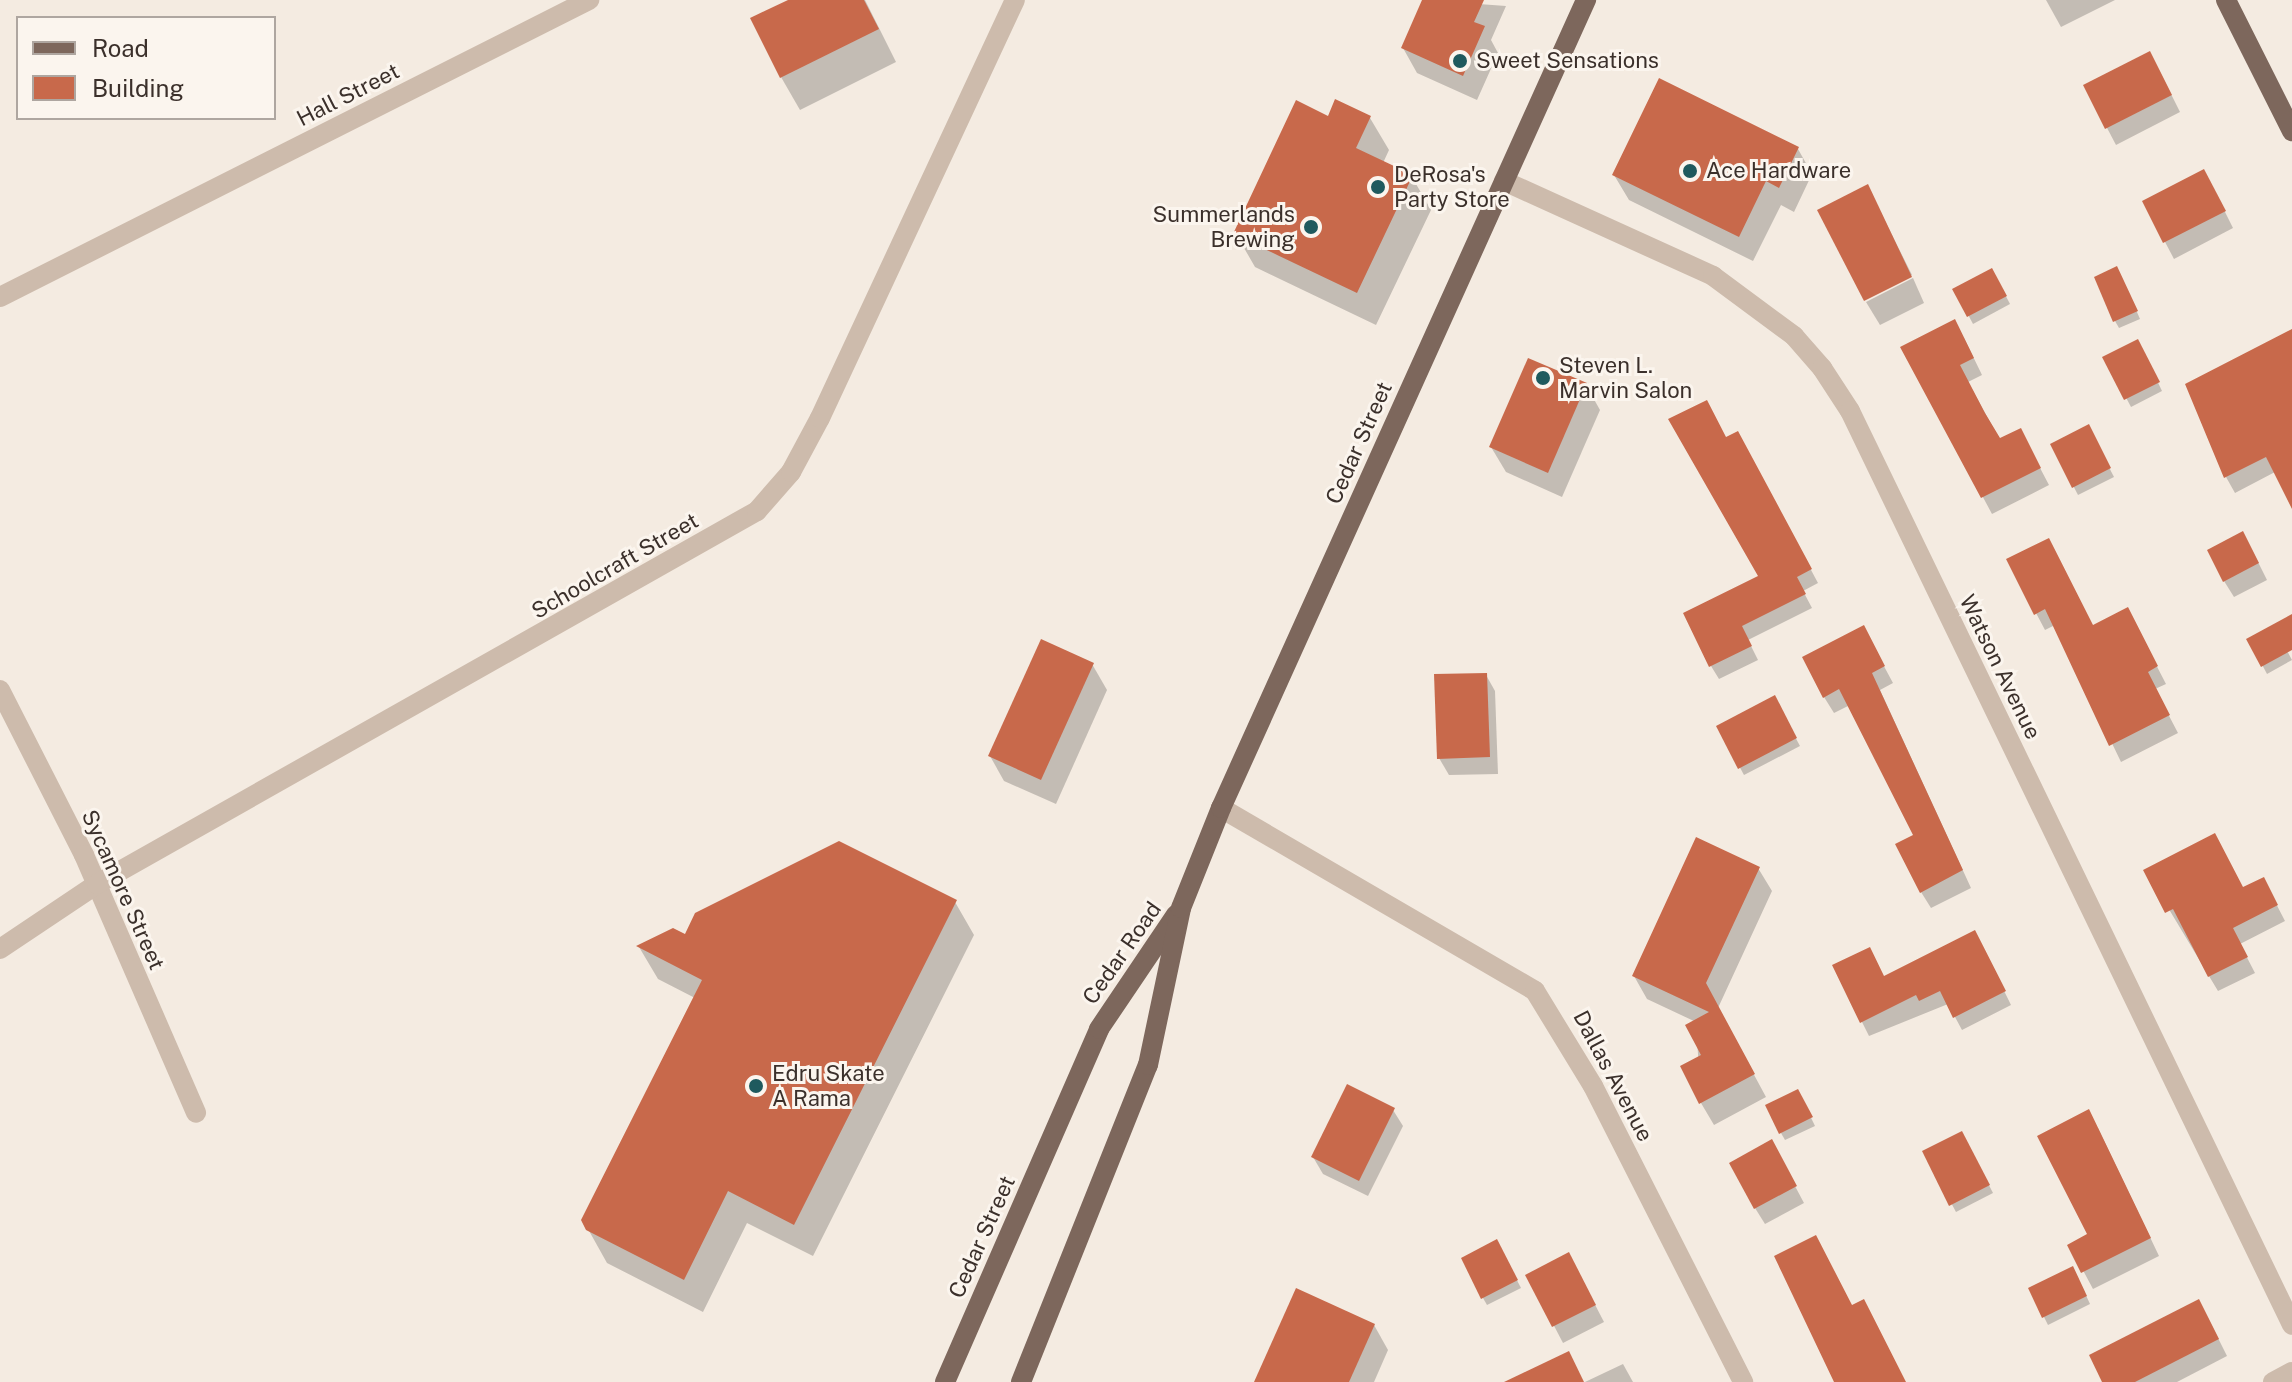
<!DOCTYPE html>
<html>
<head>
<meta charset="utf-8">
<style>
	body { margin:0 }
	#map { position:relative; width:2292px; height:1382px; overflow:hidden; background:#f4ebe1; font-family:"Public Sans",sans-serif }
	div>[style] { position:absolute }
	.shadow>* { inset:0; background:#0003 }
	.building>* { inset:0; background:#c8694b }
	.minor>* { height:20px; margin:-10px; padding:0 10px; transform-origin:10px; border-radius:10px; background:#cdbbac }
	.major>* { height:20px; margin:-10px; padding:0 10px; transform-origin:10px; border-radius:10px; background:#7d675c }
	.dots>* { width:22px; height:22px; translate:-50% -50%; box-sizing:border-box; border:4px solid #fbf5ee; border-radius:50% }
	span { translate:-50% -50%; white-space:nowrap; text-align:center; line-height:1.15; -webkit-text-stroke:6px #fbf5ee; paint-order:stroke }
	.poi-label { font-size:22px; color:#3b302b }
	.left { translate:0 -50%; text-align:left }
	.right { translate:-100% -50%; text-align:right }
	.street-label { font-size:22px; color:#3b302b }
	.legend { position:absolute; left:16px; top:16px; width:260px; height:104px; box-sizing:border-box; background:#fbf5ee; border:2px solid #aea6a0; margin:0; padding:10px 14px; list-style:none; font-size:24px; color:#3b302b }
	.legend li { display:flex; align-items:center; gap:16px; height:40px }
	.legend b { width:40px; border:2px solid #aea6a0 }
</style>
</head>
<body>
<div id="map">
	<div class="shadow">
		<div style="clip-path:polygon(792px 0,865px 0,896px 62px,800px 110px,781px 77px)"></div>
		<div style="clip-path:polygon(1424px 0,1506px 6px,1491px 40px,1498px 53px,1477px 100px,1417px 73px,1403px 48px)"></div>
		<div style="clip-path:polygon(2046px 0,2115px 0,2061px 27px)"></div>
		<div style="clip-path:polygon(2159px 70px,2180px 112px,2116px 145px,2085px 86px)"></div>
		<div style="clip-path:polygon(1329px 118px,1370px 118px,1389px 150px,1383px 163px,1412px 177px,1431px 210px,1376px 325px,1255px 267px,1236px 234px)"></div>
		<div style="clip-path:polygon(1798px 149px,1812px 174px,1794px 212px,1781px 205px,1753px 261px,1629px 200px,1614px 175px)"></div>
		<div style="clip-path:polygon(1868px 187px,1912px 275px,1865px 299px)"></div>
		<div style="clip-path:polygon(2213px 188px,2233px 228px,2174px 259px,2144px 202px)"></div>
		<div style="clip-path:polygon(1992px 270px,2010px 304px,1973px 324px,1955px 290px)"></div>
		<div style="clip-path:polygon(2121px 276px,2140px 319px,2119px 328px,2115px 321px)"></div>
		<div style="clip-path:polygon(1913px 278px,1924px 303px,1880px 325px,1866px 302px)"></div>
		<div style="clip-path:polygon(1964px 338px,1982px 375px,1968px 382px,2000px 440px,2029px 447px,2049px 485px,1992px 514px,1903px 348px)"></div>
		<div style="clip-path:polygon(2292px 347px,2292px 504px,2275px 472px,2235px 493px,2226px 477px)"></div>
		<div style="clip-path:polygon(2142px 349px,2162px 391px,2131px 407px,2105px 358px)"></div>
		<div style="clip-path:polygon(1586px 385px,1600px 410px,1562px 497px,1506px 472px,1491px 447px)"></div>
		<div style="clip-path:polygon(2088px 427px,2114px 477px,2078px 495px,2052px 445px)"></div>
		<div style="clip-path:polygon(1726px 440px,1745px 447px,1818px 583px,1803px 591px,1812px 608px,1748px 640px,1758px 660px,1719px 679px,1711px 666px,1761px 577px)"></div>
		<div style="clip-path:polygon(2252px 550px,2267px 580px,2234px 597px,2224px 581px)"></div>
		<div style="clip-path:polygon(2008px 560px,2093px 627px,2136px 626px,2166px 684px,2155px 689px,2178px 733px,2121px 762px,2055px 625px,2045px 630px)"></div>
		<div style="clip-path:polygon(2274px 626px,2292px 660px,2267px 674px,2249px 640px)"></div>
		<div style="clip-path:polygon(1872px 644px,1893px 683px,1880px 690px,1971px 888px,1931px 908px,1921px 892px,1916px 836px,1850px 705px,1834px 713px,1824px 697px)"></div>
		<div style="clip-path:polygon(1092px 664px,1107px 690px,1056px 804px,1004px 781px,990px 756px)"></div>
		<div style="clip-path:polygon(1486px 675px,1495px 691px,1498px 774px,1449px 775px,1439px 758px)"></div>
		<div style="clip-path:polygon(1774px 698px,1800px 746px,1744px 775px,1718px 727px)"></div>
		<div style="clip-path:polygon(1758px 868px,1772px 891px,1718px 1008px,1766px 1097px,1714px 1125px,1701px 1103px,1696px 1022px,1647px 999px,1634px 976px)"></div>
		<div style="clip-path:polygon(2146px 871px,2271px 894px,2285px 921px,2240px 944px,2255px 973px,2218px 991px)"></div>
		<div style="clip-path:polygon(955px 902px,974px 935px,813px 1256px,747px 1223px,703px 1312px,607px 1263px,588px 1229px,695px 998px,658px 979px,639px 947px)"></div>
		<div style="clip-path:polygon(1982px 946px,2011px 1005px,1962px 1030px,1948px 1004px,1869px 1036px,1834px 966px,1884px 978px)"></div>
		<div style="clip-path:polygon(1802px 1099px,1815px 1126px,1785px 1140px,1781px 1133px)"></div>
		<div style="clip-path:polygon(1393px 1110px,1403px 1126px,1368px 1196px,1323px 1174px,1313px 1157px)"></div>
		<div style="clip-path:polygon(2098px 1128px,2159px 1256px,2093px 1289px,2070px 1246px,2090px 1235px)"></div>
		<div style="clip-path:polygon(1962px 1133px,1993px 1193px,1956px 1212px,1924px 1152px)"></div>
		<div style="clip-path:polygon(1780px 1158px,1804px 1203px,1765px 1224px,1755px 1208px)"></div>
		<div style="clip-path:polygon(1497px 1242px,1521px 1288px,1487px 1305px,1483px 1298px)"></div>
		<div style="clip-path:polygon(1578px 1272px,1604px 1322px,1563px 1343px,1528px 1276px)"></div>
		<div style="clip-path:polygon(2077px 1276px,2090px 1304px,2048px 1325px,2044px 1317px)"></div>
		<div style="clip-path:polygon(2208px 1318px,2227px 1356px,2177px 1382px,2105px 1382px)"></div>
		<div style="clip-path:polygon(1374px 1325px,1388px 1350px,1374px 1382px,1256px 1382px)"></div>
		<div style="clip-path:polygon(1623px 1364px,1633px 1382px,1585px 1382px)"></div>
	</div>
	<div class="building">
		<div style="clip-path:polygon(788px 0,864px 0,879px 29px,780px 78px,750px 18px)"></div>
		<div style="clip-path:polygon(1422px 0,1484px 0,1474px 22px,1485px 26px,1463px 76px,1401px 48px)"></div>
		<div style="clip-path:polygon(2150px 51px,2172px 95px,2105px 129px,2083px 85px)"></div>
		<div style="clip-path:polygon(1659px 78px,1799px 147px,1779px 188px,1766px 181px,1739px 237px,1612px 175px)"></div>
		<div style="clip-path:polygon(1335px 99px,1371px 116px,1356px 148px,1413px 175px,1357px 293px,1233px 234px,1296px 100px,1328px 116px)"></div>
		<div style="clip-path:polygon(2204px 169px,2226px 211px,2163px 243px,2142px 201px)"></div>
		<div style="clip-path:polygon(1868px 184px,1912px 277px,1864px 301px,1817px 210px)"></div>
		<div style="clip-path:polygon(2117px 266px,2138px 311px,2113px 322px,2094px 277px)"></div>
		<div style="clip-path:polygon(1992px 268px,2007px 296px,1967px 317px,1952px 289px)"></div>
		<div style="clip-path:polygon(1955px 319px,1974px 358px,1960px 365px,1985px 413px,2000px 438px,2021px 428px,2041px 468px,1981px 498px,1900px 347px)"></div>
		<div style="clip-path:polygon(2292px 329px,2292px 509px,2266px 457px,2224px 478px,2185px 384px)"></div>
		<div style="clip-path:polygon(2138px 339px,2160px 382px,2124px 400px,2102px 357px)"></div>
		<div style="clip-path:polygon(1528px 358px,1587px 383px,1548px 473px,1489px 447px)"></div>
		<div style="clip-path:polygon(1707px 400px,1726px 437px,1738px 431px,1812px 569px,1797px 577px,1806px 594px,1742px 626px,1752px 646px,1709px 667px,1683px 613px,1758px 576px,1668px 419px)"></div>
		<div style="clip-path:polygon(2089px 424px,2111px 468px,2072px 488px,2050px 444px)"></div>
		<div style="clip-path:polygon(2243px 531px,2259px 563px,2223px 582px,2207px 550px)"></div>
		<div style="clip-path:polygon(2049px 538px,2093px 625px,2128px 607px,2158px 666px,2148px 672px,2170px 715px,2109px 746px,2045px 609px,2034px 615px,2006px 559px)"></div>
		<div style="clip-path:polygon(2292px 614px,2292px 650px,2261px 667px,2246px 639px)"></div>
		<div style="clip-path:polygon(1864px 625px,1885px 666px,1872px 673px,1963px 870px,1920px 893px,1895px 844px,1913px 835px,1839px 689px,1823px 698px,1802px 657px)"></div>
		<div style="clip-path:polygon(1041px 639px,1094px 663px,1041px 780px,988px 756px)"></div>
		<div style="clip-path:polygon(1487px 673px,1490px 757px,1437px 759px,1434px 674px)"></div>
		<div style="clip-path:polygon(1775px 695px,1797px 738px,1738px 769px,1716px 726px)"></div>
		<div style="clip-path:polygon(2215px 833px,2243px 887px,2264px 877px,2278px 905px,2233px 928px,2248px 957px,2208px 977px,2173px 909px,2165px 913px,2143px 870px)"></div>
		<div style="clip-path:polygon(1696px 837px,1760px 867px,1706px 983px,1755px 1074px,1699px 1104px,1680px 1066px,1701px 1055px,1685px 1025px,1709px 1012px,1632px 976px)"></div>
		<div style="clip-path:polygon(839px 841px,957px 900px,794px 1225px,728px 1191px,684px 1280px,586px 1230px,581px 1220px,702px 980px,636px 946px,673px 928px,685px 934px,695px 913px)"></div>
		<div style="clip-path:polygon(1975px 930px,2006px 991px,1953px 1018px,1940px 991px,1919px 1001px,1916px 995px,1860px 1023px,1832px 965px,1870px 947px,1884px 976px)"></div>
		<div style="clip-path:polygon(1347px 1084px,1395px 1108px,1359px 1181px,1311px 1157px)"></div>
		<div style="clip-path:polygon(1798px 1089px,1813px 1117px,1779px 1134px,1765px 1105px)"></div>
		<div style="clip-path:polygon(2089px 1109px,2151px 1238px,2081px 1273px,2067px 1245px,2087px 1234px,2037px 1136px)"></div>
		<div style="clip-path:polygon(1962px 1131px,1990px 1185px,1949px 1206px,1922px 1151px)"></div>
		<div style="clip-path:polygon(1772px 1139px,1797px 1186px,1754px 1209px,1729px 1163px)"></div>
		<div style="clip-path:polygon(1816px 1235px,1852px 1305px,1864px 1299px,1906px 1382px,1834px 1382px,1774px 1256px)"></div>
		<div style="clip-path:polygon(1497px 1239px,1518px 1280px,1481px 1299px,1461px 1258px)"></div>
		<div style="clip-path:polygon(1569px 1252px,1596px 1305px,1552px 1327px,1525px 1275px)"></div>
		<div style="clip-path:polygon(2073px 1266px,2087px 1296px,2042px 1318px,2028px 1288px)"></div>
		<div style="clip-path:polygon(1296px 1288px,1375px 1324px,1349px 1382px,1254px 1382px)"></div>
		<div style="clip-path:polygon(2199px 1299px,2219px 1339px,2135px 1382px,2102px 1382px,2089px 1355px)"></div>
		<div style="clip-path:polygon(1569px 1351px,1584px 1382px,1504px 1382px)"></div>
	</div>
	<div class="minor">
		<div style="left:1504px;top:181px;width:230px;rotate:24.4deg"></div>
		<div style="left:1713px;top:276px;width:101px;rotate:36.5deg"></div>
		<div style="left:1794px;top:336px;width:43px;rotate:48.8deg"></div>
		<div style="left:1822px;top:368px;width:51px;rotate:56.9deg"></div>
		<div style="left:1850px;top:411px;width:1015px;rotate:64.19deg"></div>
		<div style="left:0;top:297px;width:660px;rotate:-26.76deg"></div>
		<div style="left:0;top:690px;width:185px;rotate:63deg"></div>
		<div style="left:84px;top:855px;width:281px;rotate:66.5deg"></div>
		<div style="left:1221px;top:808px;width:363px;rotate:30.2deg"></div>
		<div style="left:1535px;top:991px;width:111px;rotate:58.6deg"></div>
		<div style="left:1593px;top:1086px;width:332px;rotate:63.1deg"></div>
		<div style="left:0;top:949px;width:117px;rotate:-33.8deg"></div>
		<div style="left:97px;top:884px;width:758px;rotate:-29.47deg"></div>
		<div style="left:757px;top:511px;width:52px;rotate:-48.9deg"></div>
		<div style="left:791px;top:472px;width:61px;rotate:-61.8deg"></div>
		<div style="left:820px;top:418px;width:461px;rotate:-65deg"></div>
		<div style="left:2273px;top:1382px;width:21px;rotate:-28deg"></div>
	</div>
	<div class="major">
		<div style="left:2226px;top:0;width:147px;rotate:63.3deg"></div>
		<div style="left:945px;top:1382px;width:385px;rotate:-66.4deg"></div>
		<div style="left:1099px;top:1029px;width:138px;rotate:-56deg"></div>
		<div style="left:1021px;top:1382px;width:341px;rotate:-68.2deg"></div>
		<div style="left:1148px;top:1065px;width:160px;rotate:-78.1deg"></div>
		<div style="left:1181px;top:908px;width:108px;rotate:-68.2deg"></div>
		<div style="left:1221px;top:808px;width:887px;rotate:-65.69deg"></div>
	</div>
	<div class="dots">
		<div style="left:1460px;top:61px;background:#1f5a5e"></div>
		<div style="left:1690px;top:171px;background:#1f5a5e"></div>
		<div style="left:1378px;top:187px;background:#1f5a5e"></div>
		<div style="left:1311px;top:227px;background:#1f5a5e"></div>
		<div style="left:1543px;top:378px;background:#1f5a5e"></div>
		<div style="left:756px;top:1086px;background:#1f5a5e"></div>
	</div>
	<div class="poi-label">
		<span class="left" style="left:1476px;top:61px">Sweet Sensations</span>
		<span class="left" style="left:1706px;top:171px">Ace Hardware</span>
		<span class="left" style="left:1394px;top:187px">DeRosa's<br>Party Store</span>
		<span class="right" style="left:1295px;top:227px">Summerlands<br>Brewing</span>
		<span class="left" style="left:1559px;top:378px">Steven L.<br>Marvin Salon</span>
		<span class="left" style="left:772px;top:1086px">Edru Skate<br>A Rama</span>
	</div>
	<div class="street-label">
		<span style="left:348px;top:95px;rotate:-27deg">Hall Street</span>
		<span style="left:1359px;top:443px;rotate:-66deg">Cedar Street</span>
		<span style="left:615px;top:566px;rotate:-30deg">Schoolcraft Street</span>
		<span style="left:2000px;top:667px;rotate:64deg">Watson Avenue</span>
		<span style="left:123px;top:890px;rotate:66deg">Sycamore Street</span>
		<span style="left:1122px;top:953px;rotate:-55deg">Cedar Road</span>
		<span style="left:1613px;top:1076px;rotate:62deg">Dallas Avenue</span>
		<span style="left:982px;top:1237px;rotate:-66deg">Cedar Street</span>
	</div>
	<ul class="legend">
	<li><b style="height:10px;background:#7d675c"></b>Road</li>
	<li><b style="height:22px;background:#c8694b"></b>Building</li>
	</ul>
</div>
</body>
</html>
